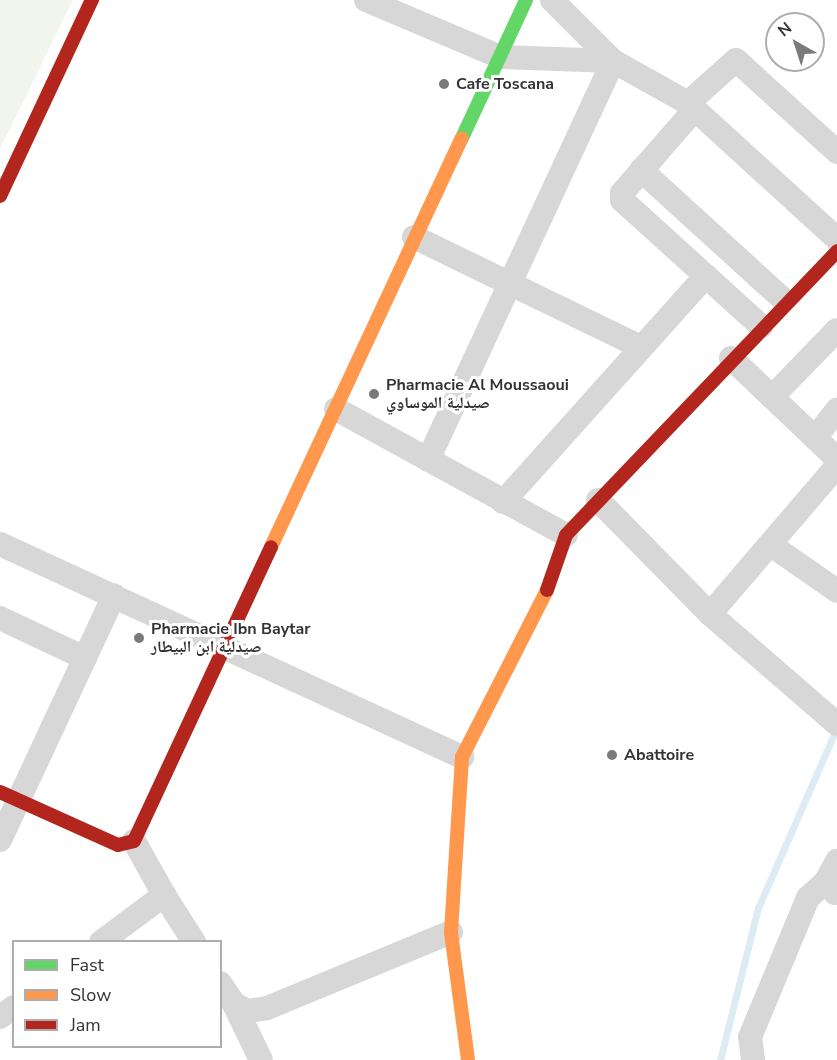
<!DOCTYPE html>
<html>
<head>
<meta charset="utf-8">
<style>
	body { margin:0 }
	#map { position:relative; width:837px; height:1060px; overflow:hidden; background:#fff; font-family:"Nunito Sans","Noto Naskh Arabic",sans-serif }
	div>[style] { position:absolute }
	.green>* { inset:0; background:#f1f5ed }
	.stream>* { height:7px; margin:-3.5px; padding:0 3.5px; transform-origin:3.5px; border-radius:3.5px; background:#ddebf3 }
	.street>* { height:24px; margin:-12px; padding:0 12px; transform-origin:12px; border-radius:12px; background:#d7d7d7 }
	.fast>* { height:14px; margin:-7px; padding:0 7px; transform-origin:7px; border-radius:7px; background:#63d668 }
	.slow>* { height:14px; margin:-7px; padding:0 7px; transform-origin:7px; border-radius:7px; background:#ff974d }
	.jam>* { height:14px; margin:-7px; padding:0 7px; transform-origin:7px; border-radius:7px; background:#b3261e }
	.dots>* { width:16px; height:16px; translate:-50% -50%; box-sizing:border-box; border:3px solid #fff; border-radius:50% }
	span { translate:-50% -50%; white-space:nowrap; text-align:center; line-height:1.15; -webkit-text-stroke:6px #fff; paint-order:stroke }
	.poi-label { font-size:16px; color:#333; font-weight:700 }
	.left { translate:0 -50%; text-align:left }
	.legend { position:absolute; left:12px; top:940px; width:210px; height:108px; box-sizing:border-box; background:#fff; border:2px solid #adadad; margin:0; padding:8px 10px; list-style:none; font-size:18px; color:#333 }
	.legend li { display:flex; align-items:center; gap:12px; height:30px }
	.legend b { width:30px; border:2px solid #adadad }
	.north { position:absolute; left:765px; top:12px; width:60px; height:60px; box-sizing:border-box; background:#fff; border:2px solid #adadad; border-radius:50%; rotate:321deg; font-size:16px; font-weight:700; line-height:24px; text-align:center; color:#333 }
	.north::after { content:''; display:block; margin:auto; width:21px; height:27px; background:#7a7a7a; clip-path:polygon(50% 0,100% 100%,50% 72%,0 100%) }
</style>
</head>
<body>
<div id="map">
	<div class="green">
		<div style="clip-path:polygon(0 0,73px 0,0 149px)"></div>
	</div>
	<div class="stream">
		<div style="left:720px;top:1060px;width:157px;rotate:-76deg"></div>
		<div style="left:758px;top:908px;width:197px;rotate:-66.4deg"></div>
	</div>
	<div class="street">
		<div style="left:366px;top:0;width:146px;rotate:23deg"></div>
		<div style="left:500px;top:57px;width:113px;rotate:2deg"></div>
		<div style="left:552px;top:0;width:86px;rotate:45deg"></div>
		<div style="left:613px;top:61px;width:86px;rotate:29.2deg"></div>
		<div style="left:688px;top:103px;width:64px;rotate:-41.9deg"></div>
		<div style="left:736px;top:60px;width:137px;rotate:42.3deg"></div>
		<div style="left:688px;top:103px;width:202px;rotate:42.4deg"></div>
		<div style="left:695px;top:109px;width:111px;rotate:131deg"></div>
		<div style="left:622px;top:193px;width:7px;rotate:90deg"></div>
		<div style="left:622px;top:200px;width:188px;rotate:42.2deg"></div>
		<div style="left:641px;top:170px;width:193px;rotate:42.3deg"></div>
		<div style="left:414px;top:237px;width:252px;rotate:25.9deg"></div>
		<div style="left:731px;top:358px;width:146px;rotate:43.6deg"></div>
		<div style="left:772px;top:397px;width:93px;rotate:-45.9deg"></div>
		<div style="left:336px;top:409px;width:262px;rotate:28.7deg"></div>
		<div style="left:815px;top:438px;width:36px;rotate:-52deg"></div>
		<div style="left:428px;top:460px;width:440px;rotate:-65.1deg"></div>
		<div style="left:598px;top:500px;width:160px;rotate:45.5deg"></div>
		<div style="left:710px;top:614px;width:195px;rotate:-49.4deg"></div>
		<div style="left:503px;top:502px;width:304px;rotate:-48.1deg"></div>
		<div style="left:0;top:544px;width:509px;rotate:24.75deg"></div>
		<div style="left:771px;top:545px;width:80px;rotate:34.9deg"></div>
		<div style="left:710px;top:614px;width:168px;rotate:40.9deg"></div>
		<div style="left:0;top:618px;width:94px;rotate:25.2deg"></div>
		<div style="left:0;top:840px;width:270px;rotate:-65deg"></div>
		<div style="left:134px;top:841px;width:62px;rotate:60.9deg"></div>
		<div style="left:835px;top:893px;width:15px;rotate:-127deg"></div>
		<div style="left:826px;top:881px;width:23px;rotate:-61deg"></div>
		<div style="left:101px;top:942px;width:79px;rotate:-36.7deg"></div>
		<div style="left:164px;top:895px;width:56px;rotate:57.4deg"></div>
		<div style="left:220px;top:983px;width:25px;rotate:56deg"></div>
		<div style="left:234px;top:1004px;width:16px;rotate:27deg"></div>
		<div style="left:248px;top:1011px;width:19px;rotate:-9deg"></div>
		<div style="left:267px;top:1008px;width:199px;rotate:-22.4deg"></div>
		<div style="left:234px;top:1004px;width:62px;rotate:64.3deg"></div>
		<div style="left:0;top:1017px;width:17px;rotate:-36deg"></div>
		<div style="left:753px;top:1060px;width:23px;rotate:-97deg"></div>
		<div style="left:750px;top:1037px;width:151px;rotate:-67.4deg"></div>
		<div style="left:808px;top:898px;width:25px;rotate:-43deg"></div>
	</div>
	<div class="fast">
		<div style="left:462px;top:138px;width:152px;rotate:-65.1deg"></div>
	</div>
	<div class="slow">
		<div style="left:271px;top:547px;width:451px;rotate:-65deg"></div>
		<div style="left:468px;top:1060px;width:129px;rotate:-97.6deg"></div>
		<div style="left:451px;top:932px;width:175px;rotate:-86.4deg"></div>
		<div style="left:462px;top:757px;width:187px;rotate:-63deg"></div>
	</div>
	<div class="jam">
		<div style="left:0;top:196px;width:217px;rotate:-64.9deg"></div>
		<div style="left:547px;top:590px;width:58px;rotate:-70.9deg"></div>
		<div style="left:566px;top:535px;width:393px;rotate:-46.3deg"></div>
		<div style="left:0;top:792px;width:129px;rotate:24.2deg"></div>
		<div style="left:118px;top:845px;width:16px;rotate:-14deg"></div>
		<div style="left:134px;top:841px;width:324px;rotate:-65deg"></div>
	</div>
	<div class="dots">
		<div style="left:444px;top:84px;background:#7a7a7a"></div>
		<div style="left:374px;top:394px;background:#7a7a7a"></div>
		<div style="left:139px;top:638px;background:#7a7a7a"></div>
		<div style="left:612px;top:755px;background:#7a7a7a"></div>
	</div>
	<div class="poi-label">
		<span class="left" style="left:456px;top:84px">Cafe Toscana</span>
		<span class="left" style="left:386px;top:394px">Pharmacie Al Moussaoui<br>صيدلية الموساوي</span>
		<span class="left" style="left:151px;top:638px">Pharmacie Ibn Baytar<br>صيدلية ابن البيطار</span>
		<span class="left" style="left:624px;top:755px">Abattoire</span>
	</div>
	<ul class="legend">
	<li><b style="height:8px;background:#63d668"></b>Fast</li>
	<li><b style="height:8px;background:#ff974d"></b>Slow</li>
	<li><b style="height:8px;background:#b3261e"></b>Jam</li>
	</ul>
	<div class="north">N</div>
</div>
</body>
</html>
